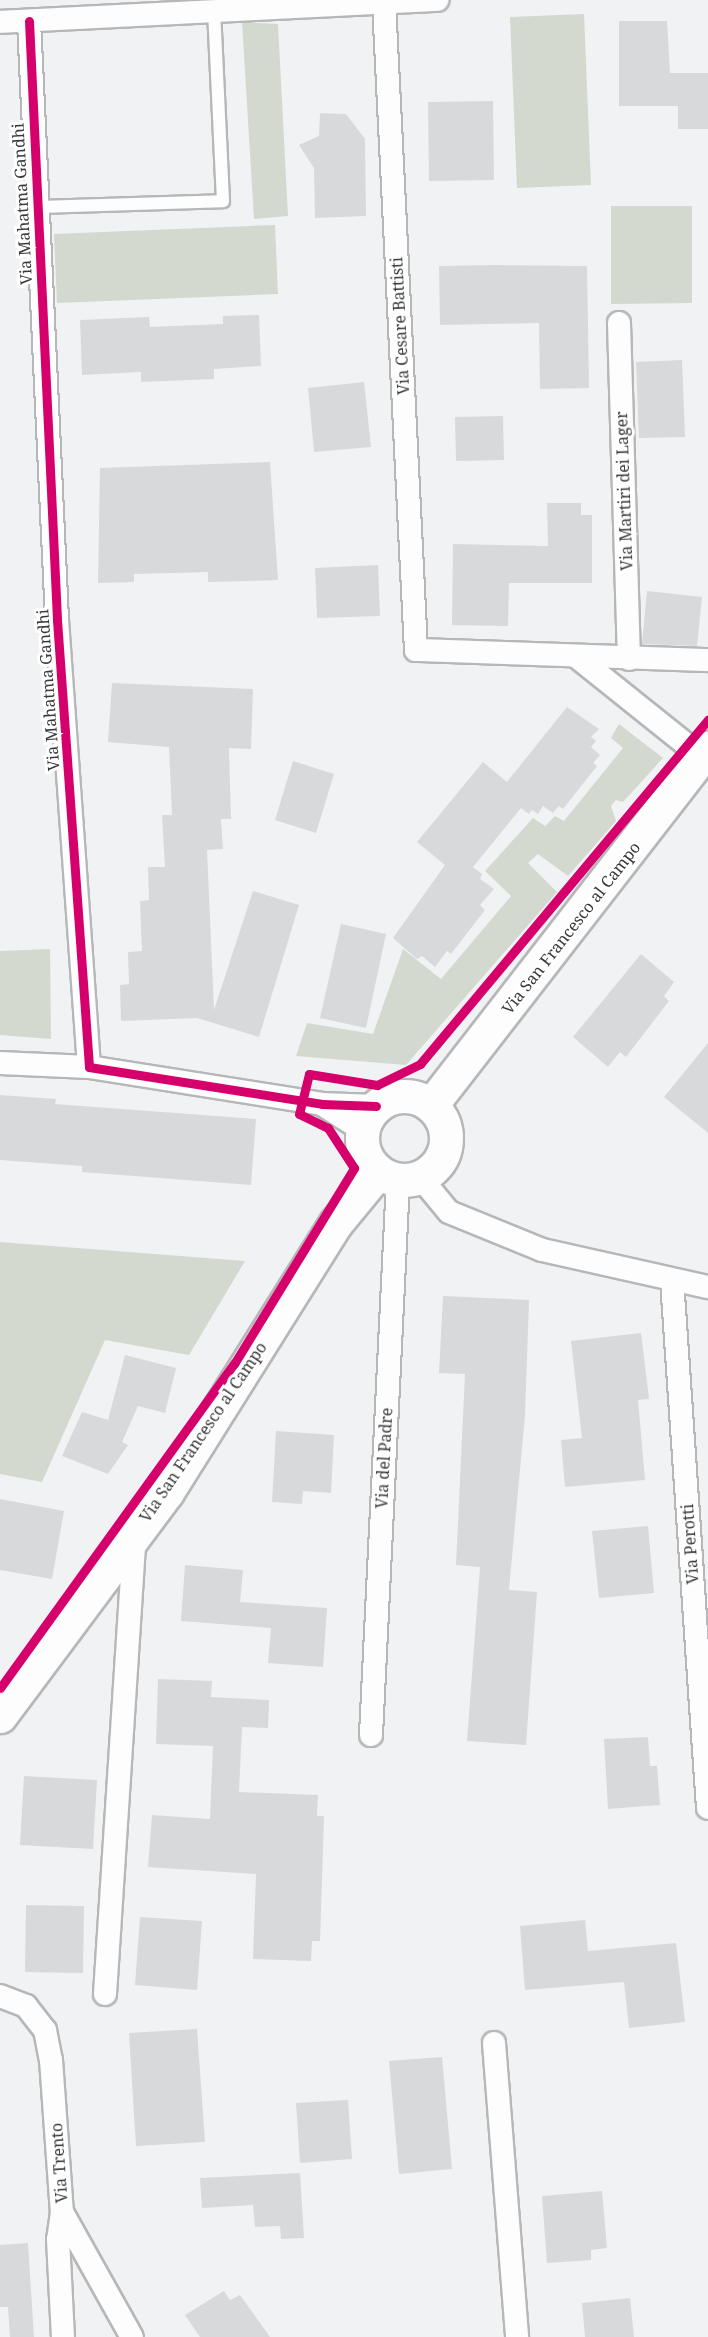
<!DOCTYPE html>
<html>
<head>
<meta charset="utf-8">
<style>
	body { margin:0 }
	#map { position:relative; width:708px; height:2337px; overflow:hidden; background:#f1f2f4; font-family:"Noto Serif",serif }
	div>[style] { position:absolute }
	.green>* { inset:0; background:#d3d9cf }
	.building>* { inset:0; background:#d8d9da }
	.roads { filter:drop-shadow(2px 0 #b6b7b8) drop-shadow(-2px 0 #b6b7b8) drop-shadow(0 2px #b6b7b8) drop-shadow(0 -2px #b6b7b8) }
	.lane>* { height:12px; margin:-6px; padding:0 6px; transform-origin:6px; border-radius:6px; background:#fdfdfd }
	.street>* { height:22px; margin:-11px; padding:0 11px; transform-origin:11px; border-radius:11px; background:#fdfdfd }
	.secondary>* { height:33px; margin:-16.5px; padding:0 16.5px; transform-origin:16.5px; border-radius:16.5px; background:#fdfdfd }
	.secondary>.ring { margin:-16.5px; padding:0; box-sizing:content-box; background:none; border:33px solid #fdfdfd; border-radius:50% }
	.cycleway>* { height:9px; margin:-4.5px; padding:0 4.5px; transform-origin:4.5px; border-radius:4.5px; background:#d6006c }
	span { translate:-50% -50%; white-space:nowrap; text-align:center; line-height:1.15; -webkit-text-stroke:6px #fff; paint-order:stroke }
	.street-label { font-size:16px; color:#38393a }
</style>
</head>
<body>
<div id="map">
	<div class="green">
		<div style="clip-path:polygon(584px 14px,591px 185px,517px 188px,510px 17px)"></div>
		<div style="clip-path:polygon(242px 22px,278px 24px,288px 216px,254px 219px)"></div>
		<div style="clip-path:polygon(611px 206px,692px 206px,692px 303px,611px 304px)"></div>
		<div style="clip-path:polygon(275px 225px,278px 294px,57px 303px,54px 234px)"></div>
		<div style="clip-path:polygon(619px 724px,663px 758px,623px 802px,616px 800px,611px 806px,616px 821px,568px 876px,538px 854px,528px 863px,557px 892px,406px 1065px,296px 1056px,307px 1023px,373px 1034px,403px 949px,441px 979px,511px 896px,485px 871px,533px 818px,545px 826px,555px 816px,564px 821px,623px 748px,611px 738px)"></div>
		<div style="clip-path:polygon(50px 949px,51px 1039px,0 1035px,0 951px)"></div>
		<div style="clip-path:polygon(0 1243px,0 1242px,245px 1261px,189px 1355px,105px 1340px,42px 1482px,0 1474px)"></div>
	</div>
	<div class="building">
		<div style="clip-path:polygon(619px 21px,667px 21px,670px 73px,708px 73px,708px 129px,678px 129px,678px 106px,619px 106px)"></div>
		<div style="clip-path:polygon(493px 101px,494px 180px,429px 181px,428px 102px)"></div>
		<div style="clip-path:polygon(320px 113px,346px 114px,365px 139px,366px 216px,315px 218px,314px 168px,299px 145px,319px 136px)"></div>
		<div style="clip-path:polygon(495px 265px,587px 266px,589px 388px,540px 389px,539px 323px,440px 325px,439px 266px)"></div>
		<div style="clip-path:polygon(259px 315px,261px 366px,214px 369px,214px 379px,141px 382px,141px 372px,82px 375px,80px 320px,149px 317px,150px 327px,223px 324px,223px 316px)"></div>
		<div style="clip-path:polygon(682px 360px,685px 437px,639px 438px,636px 362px)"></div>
		<div style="clip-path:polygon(364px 382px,371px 447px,314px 452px,308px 388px)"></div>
		<div style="clip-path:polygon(503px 416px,504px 460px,456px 461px,455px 417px)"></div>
		<div style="clip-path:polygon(270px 462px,278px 580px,208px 582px,208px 572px,134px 574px,134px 582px,98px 583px,100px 468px)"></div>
		<div style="clip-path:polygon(547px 503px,581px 503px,581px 515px,592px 515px,592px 583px,509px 583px,508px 626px,452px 625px,453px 544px,548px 546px)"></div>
		<div style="clip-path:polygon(378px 565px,380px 616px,317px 618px,315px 568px)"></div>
		<div style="clip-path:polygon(647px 591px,702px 597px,697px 646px,642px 644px)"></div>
		<div style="clip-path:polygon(112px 683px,253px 689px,251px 749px,229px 748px,231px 819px,221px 819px,223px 849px,207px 850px,214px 1010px,253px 891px,299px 905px,259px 1037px,197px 1018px,121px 1021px,120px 985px,129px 984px,128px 952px,142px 951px,140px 901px,149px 900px,148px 867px,165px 867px,162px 815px,172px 815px,169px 747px,108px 742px)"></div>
		<div style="clip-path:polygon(567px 707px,599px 729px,591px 737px,596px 741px,591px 747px,600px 755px,593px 763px,597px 766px,563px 809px,559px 806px,553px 813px,543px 806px,538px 814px,532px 810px,529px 814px,521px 808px,473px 867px,482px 874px,480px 879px,494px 889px,480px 905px,485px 910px,451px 954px,447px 951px,435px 967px,422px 956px,417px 959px,393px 938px,445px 865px,417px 842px,483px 762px,507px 782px)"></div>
		<div style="clip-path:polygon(293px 761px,334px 774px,316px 833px,275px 820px)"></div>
		<div style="clip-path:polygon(341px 924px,386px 934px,366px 1028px,320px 1018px)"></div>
		<div style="clip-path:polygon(641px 954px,674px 982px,664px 996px,669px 1001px,626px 1057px,620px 1052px,608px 1067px,573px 1037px)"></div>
		<div style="clip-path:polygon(708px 1043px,708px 1133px,664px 1097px)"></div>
		<div style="clip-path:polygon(0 1095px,56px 1099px,55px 1104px,256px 1119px,251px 1185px,82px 1172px,82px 1166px,0 1160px)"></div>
		<div style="clip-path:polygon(443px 1296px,529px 1300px,525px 1415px,509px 1590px,537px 1592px,526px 1745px,467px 1741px,480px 1567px,456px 1565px,465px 1374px,439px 1373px)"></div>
		<div style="clip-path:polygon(641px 1333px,649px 1399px,638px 1400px,645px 1480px,565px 1487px,561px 1440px,582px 1438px,571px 1341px)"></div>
		<div style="clip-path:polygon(125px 1355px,176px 1368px,165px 1413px,138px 1406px,122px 1442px,128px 1445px,108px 1474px,62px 1456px,82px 1412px,108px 1420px)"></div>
		<div style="clip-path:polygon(276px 1431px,334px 1435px,331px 1493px,303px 1491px,302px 1504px,272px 1502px)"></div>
		<div style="clip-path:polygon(0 1499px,64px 1511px,52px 1579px,0 1570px)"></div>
		<div style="clip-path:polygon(648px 1526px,654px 1593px,599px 1598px,592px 1531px)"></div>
		<div style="clip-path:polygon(185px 1565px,243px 1570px,240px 1602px,327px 1608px,323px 1667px,268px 1663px,271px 1628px,181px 1621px)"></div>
		<div style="clip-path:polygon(158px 1679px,212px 1681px,211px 1697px,269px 1700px,268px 1728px,242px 1727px,239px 1792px,318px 1795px,317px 1816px,324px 1816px,320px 1941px,312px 1941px,311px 1961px,253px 1959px,256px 1874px,148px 1867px,152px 1815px,210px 1819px,213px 1746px,156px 1744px)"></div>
		<div style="clip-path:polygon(648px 1737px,650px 1766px,657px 1766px,660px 1805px,608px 1809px,604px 1739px)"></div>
		<div style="clip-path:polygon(24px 1776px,97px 1780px,93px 1849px,20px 1845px)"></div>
		<div style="clip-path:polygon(26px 1905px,84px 1906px,83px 1973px,25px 1972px)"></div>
		<div style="clip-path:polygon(140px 1917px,202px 1921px,197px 1990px,135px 1985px)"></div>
		<div style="clip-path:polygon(585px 1920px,588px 1951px,676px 1943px,685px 2022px,629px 2028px,624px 1982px,525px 1990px,520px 1926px)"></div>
		<div style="clip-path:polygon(197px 2029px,205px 2142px,136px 2146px,129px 2033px)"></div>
		<div style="clip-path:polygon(442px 2057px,452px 2169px,399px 2174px,389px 2061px)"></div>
		<div style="clip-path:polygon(348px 2100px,352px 2159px,300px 2163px,296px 2103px)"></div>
		<div style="clip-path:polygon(300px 2173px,304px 2238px,281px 2239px,280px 2226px,255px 2227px,253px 2205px,202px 2208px,200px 2178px)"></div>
		<div style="clip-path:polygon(602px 2191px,607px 2248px,591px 2250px,591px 2260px,547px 2263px,542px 2196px)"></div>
		<div style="clip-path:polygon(28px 2243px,34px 2337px,10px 2337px,8px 2307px,0 2307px,0 2245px)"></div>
		<div style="clip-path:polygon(224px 2291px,230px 2300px,240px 2295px,270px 2337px,200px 2337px,185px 2315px)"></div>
		<div style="clip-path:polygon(630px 2298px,634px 2337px,585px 2337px,582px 2303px)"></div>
	</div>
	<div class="roads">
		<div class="lane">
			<div style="left:37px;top:207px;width:186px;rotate:-1.8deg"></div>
			<div style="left:223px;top:201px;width:190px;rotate:-92.7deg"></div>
		</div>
		<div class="street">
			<div style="left:384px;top:3px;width:648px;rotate:87.17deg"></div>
			<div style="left:416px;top:650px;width:292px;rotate:2deg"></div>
			<div style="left:29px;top:21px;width:600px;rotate:87.32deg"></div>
			<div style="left:57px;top:620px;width:448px;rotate:85.9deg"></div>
			<div style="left:89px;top:1067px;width:236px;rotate:9deg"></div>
			<div style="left:322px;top:1104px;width:54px;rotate:2.1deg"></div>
			<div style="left:0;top:22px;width:438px;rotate:-2.9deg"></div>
			<div style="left:619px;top:323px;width:336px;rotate:88.3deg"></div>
			<div style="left:577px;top:657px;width:160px;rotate:38.7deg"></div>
			<div style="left:0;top:1063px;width:89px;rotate:2.6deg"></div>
			<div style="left:323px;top:1105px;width:46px;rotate:32.7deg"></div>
			<div style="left:420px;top:1177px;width:45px;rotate:50.4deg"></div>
			<div style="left:449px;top:1212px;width:100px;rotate:22.2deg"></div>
			<div style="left:542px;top:1250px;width:170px;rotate:12.6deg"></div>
			<div style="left:672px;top:1280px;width:529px;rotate:86.1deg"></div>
			<div style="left:371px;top:1735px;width:556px;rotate:-87.21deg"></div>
			<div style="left:105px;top:1994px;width:461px;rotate:-86.3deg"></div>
			<div style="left:0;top:1996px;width:28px;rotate:21deg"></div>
			<div style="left:26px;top:2006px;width:31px;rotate:52deg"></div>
			<div style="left:45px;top:2030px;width:31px;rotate:79deg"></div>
			<div style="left:51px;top:2060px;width:152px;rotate:85.9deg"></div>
			<div style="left:62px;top:2212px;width:143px;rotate:60.8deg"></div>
			<div style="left:494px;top:2043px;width:295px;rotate:85.5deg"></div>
			<div style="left:62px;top:2212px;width:27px;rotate:98deg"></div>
			<div style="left:58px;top:2239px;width:98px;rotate:87.1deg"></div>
		</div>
		<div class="secondary">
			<div class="ring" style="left:362px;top:1096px;width:51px;height:51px"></div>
			<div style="left:431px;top:1105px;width:452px;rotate:-52.2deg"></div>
			<div style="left:0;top:1716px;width:279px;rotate:-53.3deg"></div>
			<div style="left:167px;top:1492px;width:318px;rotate:-57.9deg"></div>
			<div style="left:336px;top:1223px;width:66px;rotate:-50.5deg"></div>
		</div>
	</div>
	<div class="cycleway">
		<div style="left:29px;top:21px;width:600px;rotate:87.32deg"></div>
		<div style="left:57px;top:620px;width:448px;rotate:85.9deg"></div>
		<div style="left:89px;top:1067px;width:236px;rotate:9deg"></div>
		<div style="left:322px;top:1104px;width:54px;rotate:2.1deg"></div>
		<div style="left:0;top:1688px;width:400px;rotate:-54.2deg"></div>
		<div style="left:234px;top:1364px;width:230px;rotate:-58.5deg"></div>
		<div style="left:354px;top:1168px;width:48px;rotate:-123deg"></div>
		<div style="left:328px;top:1128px;width:32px;rotate:-154deg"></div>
		<div style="left:299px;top:1114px;width:41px;rotate:-76deg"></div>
		<div style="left:309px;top:1074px;width:69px;rotate:9.2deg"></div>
		<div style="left:377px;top:1085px;width:48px;rotate:-26deg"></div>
		<div style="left:420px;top:1064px;width:449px;rotate:-50.1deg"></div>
	</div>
	<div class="street-label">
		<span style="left:22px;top:204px;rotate:-93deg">Via Mahatma Gandhi</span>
		<span style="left:400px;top:326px;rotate:-93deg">Via Cesare Battisti</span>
		<span style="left:624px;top:491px;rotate:-92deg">Via Martiri dei Lager</span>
		<span style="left:48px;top:690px;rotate:-94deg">Via Mahatma Gandhi</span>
		<span style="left:571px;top:928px;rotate:-52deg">Via San Francesco al Campo</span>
		<span style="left:203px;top:1432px;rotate:-56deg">Via San Francesco al Campo</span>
		<span style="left:384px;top:1458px;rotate:-87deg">Via del Padre</span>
		<span style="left:690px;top:1544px;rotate:-94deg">Via Perotti</span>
		<span style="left:59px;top:2163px;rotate:-94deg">Via Trento</span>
	</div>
</div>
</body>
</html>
